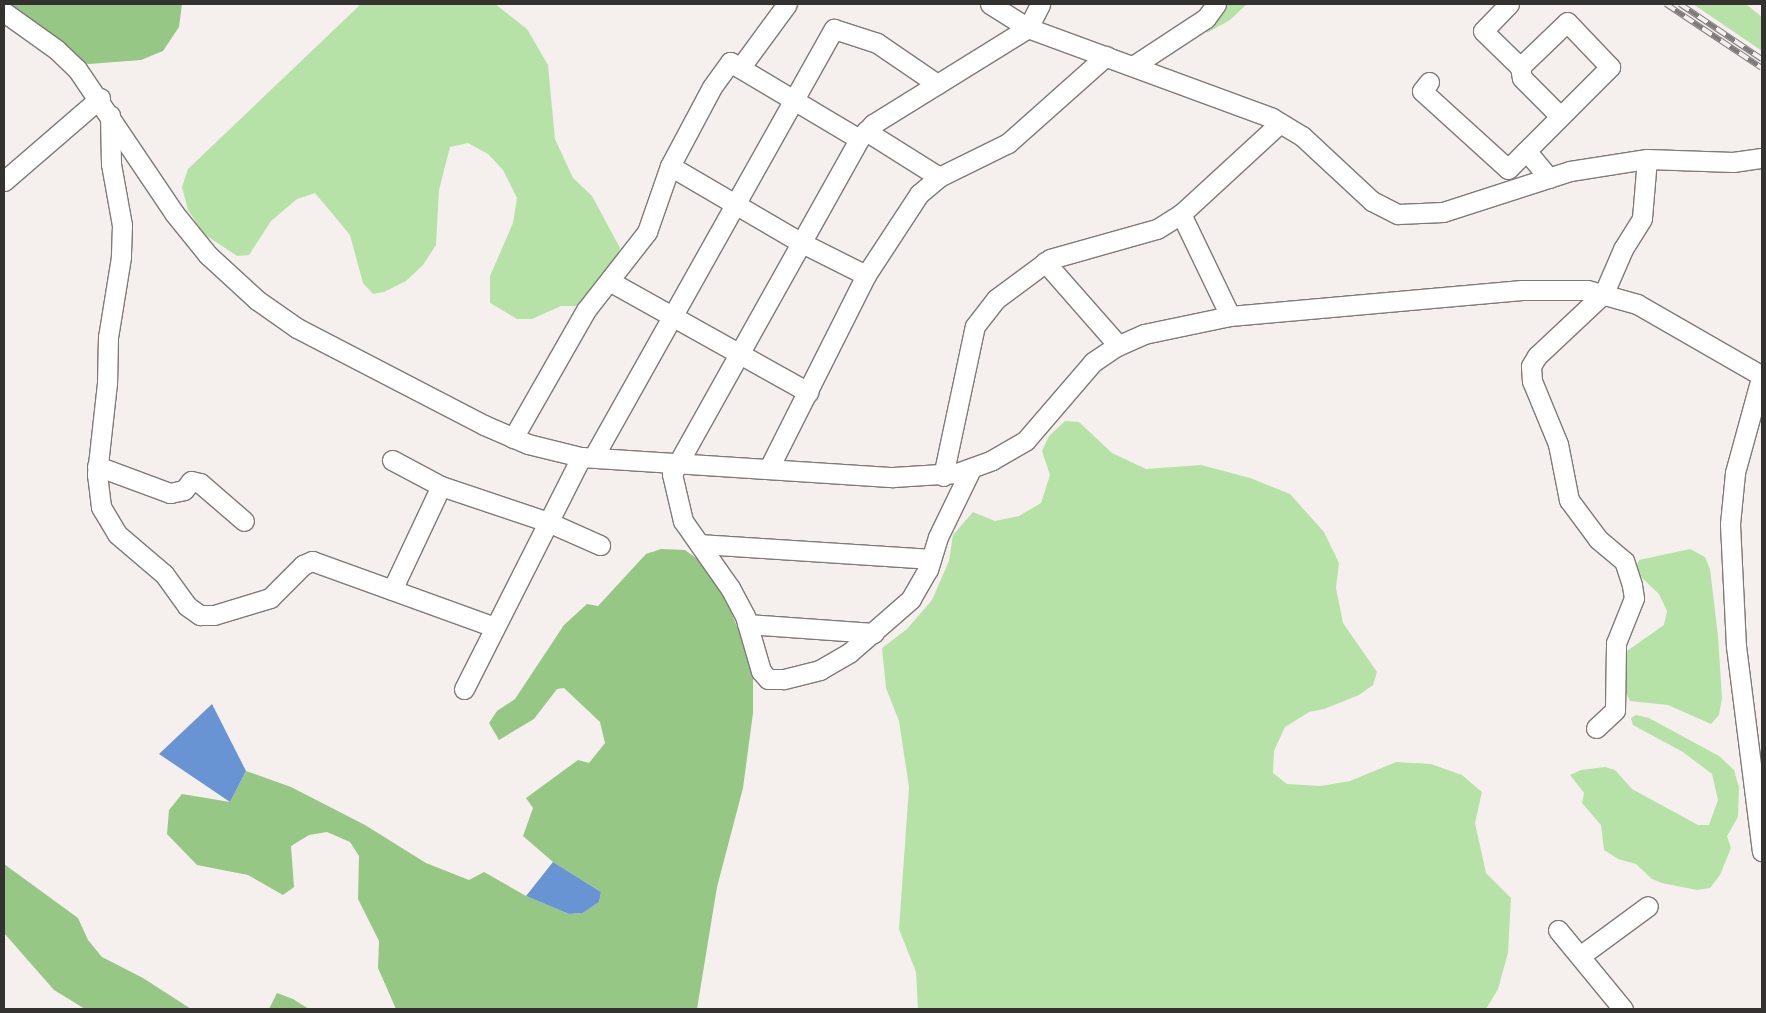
<!DOCTYPE html>
<html>
<head>
<meta charset="utf-8">
<style>
	body { margin:0 }
	#map { position:relative; width:1766px; height:1013px; overflow:hidden; background:#f5f0ee; font-family:"Noto Serif",serif }
	div>[style] { position:absolute }
	.green>* { inset:0; background:#b6e2a7 }
	.forest>* { inset:0; background:#96c784 }
	.water>* { inset:0; background:#6994d3 }
	.roads { filter:drop-shadow(1px 0 #7f7a78) drop-shadow(-1px 0 #7f7a78) drop-shadow(0 1px #7f7a78) drop-shadow(0 -1px #7f7a78) }
	.minor>* { height:19px; margin:-9.5px; padding:0 9.5px; transform-origin:9.5px; border-radius:9.5px; background:#fff }
	.rail>* { height:5.5px; margin-top:-2.75px; transform-origin:0; background:repeating-linear-gradient(90deg,#f5f0ee 0 11px,#7f7b7a 0 22px); box-sizing:border-box; border-block:1px solid #7f7b7a }
	span { translate:-50% -50%; white-space:nowrap; text-align:center; line-height:1.15; -webkit-text-stroke:4.5px #f5f0ee; paint-order:stroke }
	.frame { position:absolute; inset:0; border:5px solid #343131; pointer-events:none }
</style>
</head>
<body>
<div id="map">
	<div class="green">
		<div style="clip-path:polygon(361px 4px,495px 4px,527px 29px,548px 65px,555px 139px,573px 178px,592px 196px,620px 248px,613px 266px,576px 306px,561px 306px,532px 319px,517px 319px,490px 303px,490px 276px,513px 223px,517px 198px,503px 170px,488px 154px,468px 143px,450px 147px,439px 190px,436px 245px,423px 265px,406px 281px,384px 292px,373px 294px,363px 283px,350px 235px,315px 193px,297px 199px,271px 221px,249px 255px,237px 256px,204px 234px,188px 210px,182px 187px,188px 169px)"></div>
		<div style="clip-path:polygon(1222px 4px,1247px 4px,1230px 20px,1207px 33px,1206px 25px)"></div>
		<div style="clip-path:polygon(1693px 4px,1746px 4px,1762px 17px,1762px 51px)"></div>
		<div style="clip-path:polygon(1065px 421px,1079px 422px,1112px 453px,1146px 469px,1201px 465px,1250px 478px,1290px 494px,1324px 532px,1339px 563px,1336px 588px,1343px 623px,1377px 672px,1373px 685px,1359px 695px,1324px 709px,1309px 712px,1285px 727px,1274px 751px,1273px 773px,1287px 784px,1321px 786px,1350px 781px,1396px 762px,1431px 764px,1462px 775px,1482px 792px,1475px 823px,1486px 873px,1511px 898px,1508px 953px,1498px 989px,1486px 1009px,918px 1009px,916px 972px,899px 929px,909px 787px,899px 721px,886px 688px,882px 648px,907px 629px,932px 600px,949px 561px,953px 535px,973px 512px,995px 521px,1019px 516px,1041px 503px,1050px 475px,1042px 451px,1049px 436px)"></div>
		<div style="clip-path:polygon(1690px 549px,1705px 557px,1710px 569px,1718px 636px,1722px 698px,1719px 715px,1711px 724px,1668px 705px,1630px 701px,1622px 685px,1622px 665px,1627px 651px,1664px 625px,1667px 611px,1659px 594px,1641px 577px,1636px 567px,1639px 560px)"></div>
		<div style="clip-path:polygon(1636px 715px,1649px 718px,1719px 756px,1734px 770px,1739px 787px,1738px 817px,1727px 836px,1731px 848px,1720px 875px,1710px 888px,1697px 890px,1662px 883px,1652px 879px,1636px 864px,1618px 859px,1604px 850px,1601px 825px,1582px 803px,1584px 793px,1570px 775px,1581px 770px,1605px 767px,1615px 770px,1632px 789px,1698px 825px,1709px 825px,1718px 800px,1712px 774px,1683px 752px,1633px 725px,1631px 718px)"></div>
	</div>
	<div class="forest">
		<div style="clip-path:polygon(4px 4px,182px 4px,179px 27px,163px 51px,141px 60px,89px 64px,52px 57px)"></div>
		<div style="clip-path:polygon(661px 549px,685px 550px,700px 561px,724px 594px,746px 649px,753px 677px,753px 713px,743px 788px,717px 887px,697px 1009px,396px 1009px,378px 968px,379px 941px,358px 899px,359px 856px,350px 842px,327px 832px,309px 835px,291px 846px,294px 887px,283px 895px,248px 875px,197px 865px,167px 834px,169px 810px,182px 794px,230px 802px,246px 771px,291px 787px,365px 825px,426px 863px,469px 880px,484px 872px,526px 896px,569px 914px,583px 913px,599px 902px,601px 892px,553px 862px,523px 836px,533px 808px,526px 798px,578px 760px,589px 763px,605px 743px,600px 722px,564px 688px,557px 689px,534px 719px,499px 740px,489px 723px,497px 711px,515px 699px,564px 625px,587px 604px,598px 606px,646px 554px)"></div>
		<div style="clip-path:polygon(4px 864px,78px 918px,88px 940px,102px 957px,143px 978px,191px 1009px,85px 1009px,54px 990px,4px 933px)"></div>
		<div style="clip-path:polygon(277px 993px,293px 999px,309px 1009px,269px 1009px)"></div>
	</div>
	<div class="water">
		<div style="clip-path:polygon(212px 704px,246px 771px,230px 802px,159px 754px)"></div>
		<div style="clip-path:polygon(553px 862px,601px 892px,599px 902px,583px 913px,569px 914px,526px 896px)"></div>
	</div>
	<div class="roads">
		<div class="minor">
			<div style="left:990px;top:4px;width:45px;rotate:32.3deg"></div>
			<div style="left:1028px;top:28px;width:260px;rotate:20.2deg"></div>
			<div style="left:1272px;top:118px;width:35px;rotate:31deg"></div>
			<div style="left:1302px;top:136px;width:96px;rotate:42.9deg"></div>
			<div style="left:1372px;top:201px;width:29px;rotate:27deg"></div>
			<div style="left:1398px;top:214px;width:45px;rotate:-2.5deg"></div>
			<div style="left:1443px;top:212px;width:133px;rotate:-17.9deg"></div>
			<div style="left:1570px;top:171px;width:78px;rotate:-8.9deg"></div>
			<div style="left:1647px;top:159px;width:86px;rotate:2deg"></div>
			<div style="left:1733px;top:162px;width:29px;rotate:-8deg"></div>
			<div style="left:1509px;top:4px;width:37px;rotate:134deg"></div>
			<div style="left:1483px;top:31px;width:52px;rotate:44.2deg"></div>
			<div style="left:4px;top:12px;width:65px;rotate:35.6deg"></div>
			<div style="left:57px;top:50px;width:28px;rotate:44deg"></div>
			<div style="left:77px;top:69px;width:174px;rotate:56deg"></div>
			<div style="left:174px;top:213px;width:54px;rotate:51deg"></div>
			<div style="left:208px;top:255px;width:67px;rotate:42.6deg"></div>
			<div style="left:257px;top:300px;width:49px;rotate:35deg"></div>
			<div style="left:297px;top:328px;width:211px;rotate:27.4deg"></div>
			<div style="left:484px;top:425px;width:48px;rotate:23.4deg"></div>
			<div style="left:528px;top:444px;width:55px;rotate:13.8deg"></div>
			<div style="left:581px;top:457px;width:313px;rotate:3.7deg"></div>
			<div style="left:893px;top:477px;width:64px;rotate:-3.6deg"></div>
			<div style="left:957px;top:473px;width:37px;rotate:-20deg"></div>
			<div style="left:992px;top:460px;width:39px;rotate:-30deg"></div>
			<div style="left:1026px;top:440px;width:103px;rotate:-49.3deg"></div>
			<div style="left:1093px;top:362px;width:27px;rotate:-34deg"></div>
			<div style="left:1115px;top:347px;width:32px;rotate:-24deg"></div>
			<div style="left:1144px;top:334px;width:88px;rotate:-11.8deg"></div>
			<div style="left:1230px;top:316px;width:293px;rotate:-5.1deg"></div>
			<div style="left:1522px;top:290px;width:65px"></div>
			<div style="left:1587px;top:290px;width:52px;rotate:15.6deg"></div>
			<div style="left:1637px;top:304px;width:144px;rotate:29.9deg"></div>
			<div style="left:1133px;top:66px;width:87px;rotate:-33.3deg"></div>
			<div style="left:1206px;top:18px;width:17px;rotate:-54deg"></div>
			<div style="left:740px;top:68px;width:79px;rotate:-53.7deg"></div>
			<div style="left:1429px;top:82px;width:11px;rotate:128deg"></div>
			<div style="left:1422px;top:91px;width:116px;rotate:42.2deg"></div>
			<div style="left:1508px;top:169px;width:25px;rotate:-45deg"></div>
			<div style="left:110px;top:115px;width:49px;rotate:88.8deg"></div>
			<div style="left:111px;top:164px;width:62px;rotate:79.8deg"></div>
			<div style="left:122px;top:225px;width:32px;rotate:92deg"></div>
			<div style="left:121px;top:257px;width:81px;rotate:99.2deg"></div>
			<div style="left:108px;top:337px;width:46px;rotate:91.2deg"></div>
			<div style="left:107px;top:383px;width:92px;rotate:96.3deg"></div>
			<div style="left:97px;top:474px;width:33px;rotate:83deg"></div>
			<div style="left:101px;top:507px;width:31px;rotate:59deg"></div>
			<div style="left:117px;top:534px;width:62px;rotate:40.4deg"></div>
			<div style="left:164px;top:574px;width:39px;rotate:54deg"></div>
			<div style="left:187px;top:606px;width:16px;rotate:35deg"></div>
			<div style="left:200px;top:615px;width:14px"></div>
			<div style="left:214px;top:615px;width:59px;rotate:-16.9deg"></div>
			<div style="left:270px;top:598px;width:47px;rotate:-45deg"></div>
			<div style="left:303px;top:565px;width:10px;rotate:-24deg"></div>
			<div style="left:312px;top:561px;width:194px;rotate:19.9deg"></div>
			<div style="left:866px;top:131px;width:86px;rotate:32.2deg"></div>
			<div style="left:670px;top:166px;width:151px;rotate:30.3deg"></div>
			<div style="left:800px;top:242px;width:74px;rotate:26.6deg"></div>
			<div style="left:1549px;top:178px;width:35px;rotate:-130deg"></div>
			<div style="left:1526px;top:151px;width:119px;rotate:-45deg"></div>
			<div style="left:1610px;top:67px;width:62px;rotate:-133.7deg"></div>
			<div style="left:1567px;top:22px;width:65px;rotate:136.2deg"></div>
			<div style="left:1520px;top:67px;width:11px;rotate:80deg"></div>
			<div style="left:1522px;top:78px;width:54px;rotate:45deg"></div>
			<div style="left:4px;top:181px;width:127px;rotate:-40.8deg"></div>
			<div style="left:1181px;top:214px;width:113px;rotate:64.3deg"></div>
			<div style="left:1045px;top:262px;width:111px;rotate:48.7deg"></div>
			<div style="left:611px;top:282px;width:226px;rotate:29.2deg"></div>
			<div style="left:1762px;top:374px;width:103px;rotate:105.3deg"></div>
			<div style="left:1735px;top:473px;width:51px;rotate:95.6deg"></div>
			<div style="left:1730px;top:524px;width:122px;rotate:87.2deg"></div>
			<div style="left:1736px;top:646px;width:207px;rotate:82.8deg"></div>
			<div style="left:513px;top:438px;width:147px;rotate:-60.3deg"></div>
			<div style="left:586px;top:310px;width:99px;rotate:-52deg"></div>
			<div style="left:647px;top:232px;width:70px;rotate:-70.8deg"></div>
			<div style="left:670px;top:166px;width:89px;rotate:-62deg"></div>
			<div style="left:712px;top:87px;width:31px;rotate:-54deg"></div>
			<div style="left:730px;top:62px;width:150px;rotate:30.8deg"></div>
			<div style="left:594px;top:456px;width:490px;rotate:-60.7deg"></div>
			<div style="left:834px;top:29px;width:45px;rotate:18deg"></div>
			<div style="left:877px;top:43px;width:73px;rotate:34.3deg"></div>
			<div style="left:392px;top:460px;width:55px;rotate:28deg"></div>
			<div style="left:97px;top:466px;width:78px;rotate:20.3deg"></div>
			<div style="left:170px;top:493px;width:14px;rotate:-12deg"></div>
			<div style="left:184px;top:490px;width:11px;rotate:-52deg"></div>
			<div style="left:191px;top:481px;width:9px;rotate:13deg"></div>
			<div style="left:200px;top:483px;width:58px;rotate:40.8deg"></div>
			<div style="left:769px;top:468px;width:216px;rotate:-63.3deg"></div>
			<div style="left:866px;top:275px;width:97px;rotate:-56.8deg"></div>
			<div style="left:919px;top:194px;width:26px;rotate:-40deg"></div>
			<div style="left:939px;top:177px;width:77px;rotate:-26.2deg"></div>
			<div style="left:1008px;top:143px;width:131px;rotate:-41.6deg"></div>
			<div style="left:971px;top:469px;width:76px;rotate:115.9deg"></div>
			<div style="left:938px;top:537px;width:34px;rotate:107deg"></div>
			<div style="left:928px;top:569px;width:34px;rotate:120deg"></div>
			<div style="left:911px;top:599px;width:82px;rotate:138.9deg"></div>
			<div style="left:849px;top:653px;width:34px;rotate:150deg"></div>
			<div style="left:820px;top:670px;width:38px;rotate:166deg"></div>
			<div style="left:783px;top:679px;width:15px;rotate:180deg"></div>
			<div style="left:768px;top:679px;width:11px;rotate:-131deg"></div>
			<div style="left:761px;top:671px;width:57px;rotate:-106.2deg"></div>
			<div style="left:745px;top:616px;width:32px;rotate:-118deg"></div>
			<div style="left:730px;top:588px;width:82px;rotate:-125deg"></div>
			<div style="left:683px;top:521px;width:48px;rotate:-103.2deg"></div>
			<div style="left:672px;top:474px;width:384px;rotate:-60.8deg"></div>
			<div style="left:859px;top:139px;width:21px;rotate:-47deg"></div>
			<div style="left:873px;top:124px;width:182px;rotate:-31.8deg"></div>
			<div style="left:1028px;top:28px;width:27px;rotate:-63deg"></div>
			<div style="left:943px;top:476px;width:153px;rotate:-78deg"></div>
			<div style="left:975px;top:326px;width:34px;rotate:-52deg"></div>
			<div style="left:996px;top:299px;width:67px;rotate:-36.5deg"></div>
			<div style="left:1050px;top:259px;width:111px;rotate:-15.7deg"></div>
			<div style="left:1157px;top:229px;width:28px;rotate:-32deg"></div>
			<div style="left:1181px;top:214px;width:134px;rotate:-42.6deg"></div>
			<div style="left:700px;top:544px;width:231px;rotate:3.7deg"></div>
			<div style="left:392px;top:590px;width:115px;rotate:-64.8deg"></div>
			<div style="left:441px;top:486px;width:113px;rotate:18.6deg"></div>
			<div style="left:548px;top:522px;width:57px;rotate:23.9deg"></div>
			<div style="left:747px;top:624px;width:127px;rotate:4.1deg"></div>
			<div style="left:464px;top:689px;width:260px;rotate:-63.2deg"></div>
			<div style="left:1596px;top:728px;width:26px;rotate:-43deg"></div>
			<div style="left:1615px;top:710px;width:67px;rotate:-89.1deg"></div>
			<div style="left:1616px;top:643px;width:48px;rotate:-68.2deg"></div>
			<div style="left:1634px;top:598px;width:13px;rotate:-99deg"></div>
			<div style="left:1632px;top:585px;width:25px;rotate:-108deg"></div>
			<div style="left:1624px;top:561px;width:34px;rotate:-140deg"></div>
			<div style="left:1598px;top:539px;width:49px;rotate:-126.6deg"></div>
			<div style="left:1569px;top:500px;width:57px;rotate:-101.1deg"></div>
			<div style="left:1558px;top:444px;width:68px;rotate:-112.4deg"></div>
			<div style="left:1532px;top:381px;width:15px;rotate:-94deg"></div>
			<div style="left:1531px;top:366px;width:12px;rotate:-59deg"></div>
			<div style="left:1537px;top:356px;width:92px;rotate:-43.2deg"></div>
			<div style="left:1604px;top:293px;width:48px;rotate:-66.6deg"></div>
			<div style="left:1623px;top:249px;width:36px;rotate:-58deg"></div>
			<div style="left:1642px;top:218px;width:59px;rotate:-85.2deg"></div>
			<div style="left:1558px;top:930px;width:102px;rotate:50.6deg"></div>
			<div style="left:1580px;top:956px;width:84px;rotate:-36.3deg"></div>
		</div>
	</div>
	<div class="rail">
		<div style="left:1666px;top:4px;width:115px;rotate:33.7deg"></div>
		<div style="left:1680px;top:4px;width:99px;rotate:33.9deg"></div>
	</div>
	<div class="frame"></div>
</div>
</body>
</html>
